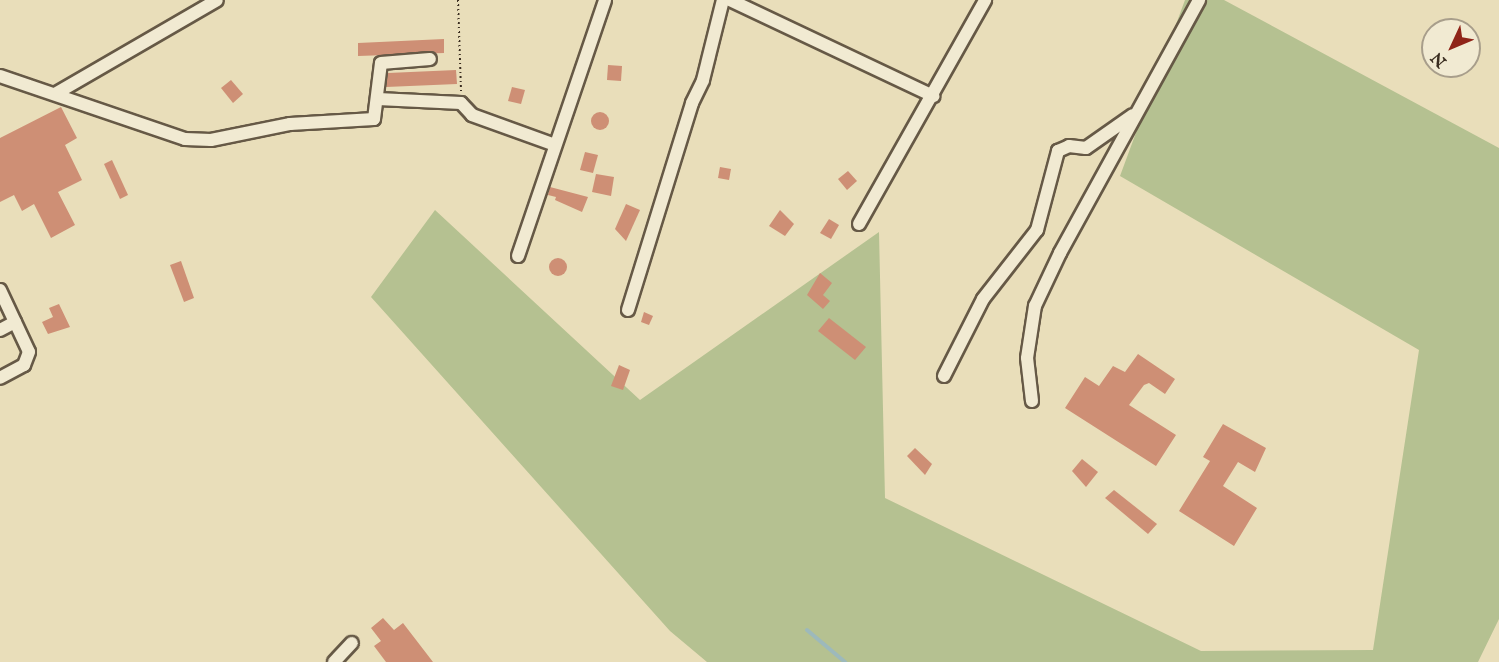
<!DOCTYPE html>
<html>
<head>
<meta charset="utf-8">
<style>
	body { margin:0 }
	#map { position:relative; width:1499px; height:662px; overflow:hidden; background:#e9deba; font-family:"IM FELL English",serif }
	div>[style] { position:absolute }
	.green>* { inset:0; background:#b5c191 }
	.stream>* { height:4px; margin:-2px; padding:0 2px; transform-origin:2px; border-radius:2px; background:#9db9bb }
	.building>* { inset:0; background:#ce8f75 }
	.round { border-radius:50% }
	.path>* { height:2px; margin-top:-1px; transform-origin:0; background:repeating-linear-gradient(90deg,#3a2d20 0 1.5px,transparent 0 4.5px) }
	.roads { filter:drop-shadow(2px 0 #665946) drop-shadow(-2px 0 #665946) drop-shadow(0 2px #665946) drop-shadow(0 -2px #665946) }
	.minor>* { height:12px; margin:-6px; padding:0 6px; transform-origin:6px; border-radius:6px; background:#f1ead2 }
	span { translate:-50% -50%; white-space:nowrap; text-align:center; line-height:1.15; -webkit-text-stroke:4.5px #f1ead2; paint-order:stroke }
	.north { position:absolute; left:1421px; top:18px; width:60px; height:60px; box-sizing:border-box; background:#f1ead2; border:2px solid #a89e8b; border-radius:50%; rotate:226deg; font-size:16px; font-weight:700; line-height:24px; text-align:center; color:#3a2d20 }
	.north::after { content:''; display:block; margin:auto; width:21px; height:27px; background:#8f2418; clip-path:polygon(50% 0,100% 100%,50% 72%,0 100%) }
</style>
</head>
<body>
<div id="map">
	<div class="green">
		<div style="clip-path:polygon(1185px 0,1224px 0,1499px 148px,1499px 619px,1478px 662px,707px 662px,670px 631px,371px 297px,435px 210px,640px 400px,879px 232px,885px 498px,1201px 651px,1373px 650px,1419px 350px,1120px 176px)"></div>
	</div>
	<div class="stream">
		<div style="left:807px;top:630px;width:50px;rotate:40.1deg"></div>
	</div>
	<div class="building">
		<div style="clip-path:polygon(444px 39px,444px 53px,358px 56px,358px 43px)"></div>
		<div style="clip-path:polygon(608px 65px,622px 66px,621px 81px,607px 80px)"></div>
		<div style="clip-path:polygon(456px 70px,457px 84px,386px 87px,388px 73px)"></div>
		<div style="clip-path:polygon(231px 80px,243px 94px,233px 103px,221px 88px)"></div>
		<div style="clip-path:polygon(512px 87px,525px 90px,521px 104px,508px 101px)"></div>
		<div style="clip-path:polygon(61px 107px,77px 138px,65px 145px,82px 180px,58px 192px,75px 225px,51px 238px,34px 204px,22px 211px,14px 195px,0 202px,0 138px)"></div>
		<div class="round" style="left:591px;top:112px;width:18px;height:18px"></div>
		<div style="clip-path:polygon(585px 152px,598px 155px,593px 173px,580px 170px)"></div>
		<div style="clip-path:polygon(112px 160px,128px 195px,120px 199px,104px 164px)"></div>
		<div style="clip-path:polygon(720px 167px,731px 169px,729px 180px,718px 178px)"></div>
		<div style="clip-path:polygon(848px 171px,857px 181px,847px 190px,838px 179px)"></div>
		<div style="clip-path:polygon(596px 174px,614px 177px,611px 196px,592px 192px)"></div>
		<div style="clip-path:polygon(550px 187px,588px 197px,582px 212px,555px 200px,556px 197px,548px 195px)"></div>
		<div style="clip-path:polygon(626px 204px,640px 210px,626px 241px,615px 229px)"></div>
		<div style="clip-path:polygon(780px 210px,794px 224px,785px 236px,769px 226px)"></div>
		<div style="clip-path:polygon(829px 219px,839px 225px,831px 239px,820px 233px)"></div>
		<div class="round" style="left:549px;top:258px;width:18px;height:18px"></div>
		<div style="clip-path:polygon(181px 261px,194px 298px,184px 302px,170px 265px)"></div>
		<div style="clip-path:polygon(820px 273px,832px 283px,823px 295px,830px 301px,823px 309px,807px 295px)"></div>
		<div style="clip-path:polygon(59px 304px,70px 327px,48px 334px,42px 322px,53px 317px,49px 308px)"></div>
		<div style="clip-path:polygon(644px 312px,653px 316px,649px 325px,641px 322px)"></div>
		<div style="clip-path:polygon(829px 318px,866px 347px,855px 360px,818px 331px)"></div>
		<div style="clip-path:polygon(1138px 354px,1175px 379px,1165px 394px,1149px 383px,1144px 385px,1129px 405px,1176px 435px,1156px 466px,1065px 408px,1085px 377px,1099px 386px,1113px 366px,1125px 372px)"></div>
		<div style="clip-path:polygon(619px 365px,630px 370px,623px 390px,611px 386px)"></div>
		<div style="clip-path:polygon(1223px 424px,1266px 448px,1255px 472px,1238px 462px,1223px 486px,1257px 508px,1234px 546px,1179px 511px,1210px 461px,1203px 457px)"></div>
		<div style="clip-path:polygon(915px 448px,932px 464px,925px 475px,907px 456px)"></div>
		<div style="clip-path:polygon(1082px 459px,1098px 472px,1086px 487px,1072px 471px)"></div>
		<div style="clip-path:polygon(1114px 490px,1157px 524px,1148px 534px,1105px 498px)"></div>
		<div style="clip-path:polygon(383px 618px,394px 630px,403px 623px,433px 662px,386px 662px,374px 646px,381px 641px,371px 628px)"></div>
	</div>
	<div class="path">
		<div style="left:458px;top:0;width:92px;rotate:88.1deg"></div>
	</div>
	<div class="roads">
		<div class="minor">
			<div style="left:730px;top:0;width:225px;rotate:25.3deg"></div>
			<div style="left:0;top:76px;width:195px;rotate:18.8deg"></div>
			<div style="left:185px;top:139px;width:26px;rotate:2deg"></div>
			<div style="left:211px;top:140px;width:81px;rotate:-11.4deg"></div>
			<div style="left:290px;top:124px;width:84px;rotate:-3.4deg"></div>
			<div style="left:374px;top:119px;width:56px;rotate:-82.9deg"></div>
			<div style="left:381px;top:63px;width:49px;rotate:-4.7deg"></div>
			<div style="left:55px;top:94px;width:187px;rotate:-30.1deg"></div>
			<div style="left:378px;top:99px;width:83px;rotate:2.8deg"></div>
			<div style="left:461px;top:103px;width:16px;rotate:47deg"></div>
			<div style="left:472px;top:115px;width:88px;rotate:19.9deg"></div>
			<div style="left:859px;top:224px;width:257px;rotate:-60.6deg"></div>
			<div style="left:518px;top:256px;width:270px;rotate:-71.2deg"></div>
			<div style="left:0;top:290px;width:68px;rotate:64.9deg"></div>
			<div style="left:29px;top:352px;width:14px;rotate:111deg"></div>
			<div style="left:24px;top:365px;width:27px;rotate:152deg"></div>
			<div style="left:628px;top:310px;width:217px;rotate:-72.8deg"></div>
			<div style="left:692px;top:103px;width:25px;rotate:-64deg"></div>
			<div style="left:703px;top:80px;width:82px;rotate:-76deg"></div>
			<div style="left:0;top:330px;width:17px;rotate:-28deg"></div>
			<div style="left:944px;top:376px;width:86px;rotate:-63.1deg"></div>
			<div style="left:983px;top:299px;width:88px;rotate:-52deg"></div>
			<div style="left:1037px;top:230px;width:82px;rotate:-75.1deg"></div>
			<div style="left:1058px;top:151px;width:12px;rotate:-24deg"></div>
			<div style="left:1069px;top:146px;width:17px;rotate:7deg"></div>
			<div style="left:1086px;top:148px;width:57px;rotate:-35.1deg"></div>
			<div style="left:1032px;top:401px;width:43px;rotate:-96.6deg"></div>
			<div style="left:1027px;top:358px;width:53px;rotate:-81.3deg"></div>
			<div style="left:1035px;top:306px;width:59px;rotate:-64.7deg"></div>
			<div style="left:1060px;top:253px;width:289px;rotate:-61.2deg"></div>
			<div style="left:334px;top:662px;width:26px;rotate:-47deg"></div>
		</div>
	</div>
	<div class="north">N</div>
</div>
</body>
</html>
